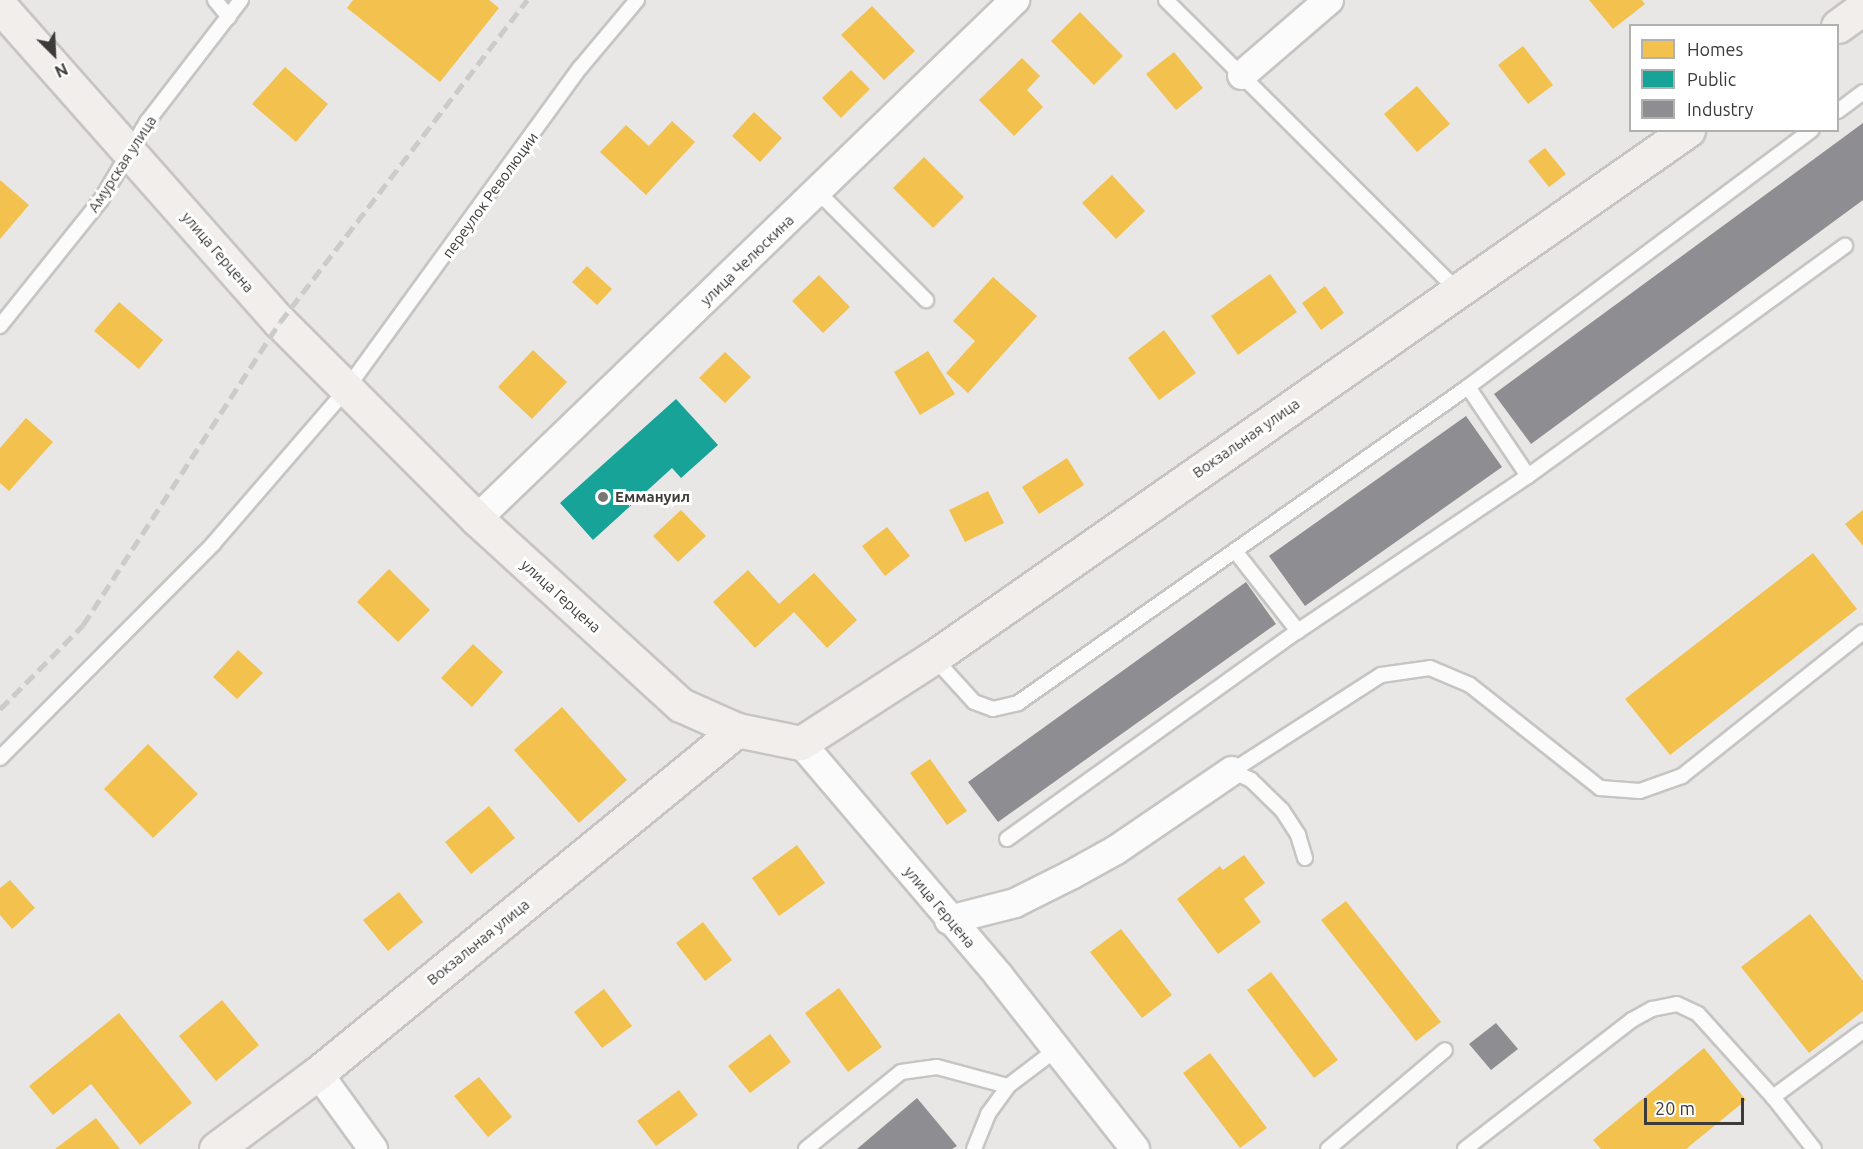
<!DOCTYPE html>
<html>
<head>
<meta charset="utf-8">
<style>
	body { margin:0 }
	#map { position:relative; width:1863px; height:1149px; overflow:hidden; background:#e9e7e5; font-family:Ubuntu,sans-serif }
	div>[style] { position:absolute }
	.homes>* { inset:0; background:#f2c14e }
	.public>* { inset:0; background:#17a398 }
	.industry>* { inset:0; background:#8d8d92 }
	.roads { filter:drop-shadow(2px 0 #c6c5c3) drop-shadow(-2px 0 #c6c5c3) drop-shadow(0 2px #c6c5c3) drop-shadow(0 -2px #c6c5c3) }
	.lane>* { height:14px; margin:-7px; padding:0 7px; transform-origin:7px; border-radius:7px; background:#fcfbfb }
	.street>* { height:28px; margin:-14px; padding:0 14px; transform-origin:14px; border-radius:14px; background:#fcfbfb }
	.secondary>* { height:33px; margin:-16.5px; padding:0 16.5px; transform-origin:16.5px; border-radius:16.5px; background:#f1eeec }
	.rail>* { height:4.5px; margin-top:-2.25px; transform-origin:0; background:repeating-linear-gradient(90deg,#cbcbcb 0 12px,transparent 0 18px) }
	.dots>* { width:16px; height:16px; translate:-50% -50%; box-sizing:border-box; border:3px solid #fff; border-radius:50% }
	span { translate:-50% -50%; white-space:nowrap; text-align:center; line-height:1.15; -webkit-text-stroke:6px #fff; paint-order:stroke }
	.street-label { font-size:15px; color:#3c3b39 }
	.poi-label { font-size:15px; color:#3c3b39; font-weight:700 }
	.left { translate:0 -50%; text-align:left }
	.legend { position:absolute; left:1629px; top:24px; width:210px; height:108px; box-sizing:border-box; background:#fff; border:2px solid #b1b1b0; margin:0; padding:8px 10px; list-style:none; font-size:18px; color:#3c3b39 }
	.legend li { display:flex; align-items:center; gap:12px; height:30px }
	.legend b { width:30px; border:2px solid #b1b1b0 }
	.north { position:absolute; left:24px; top:24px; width:60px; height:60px; -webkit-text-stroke:4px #fff; paint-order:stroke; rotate:156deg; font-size:16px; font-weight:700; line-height:24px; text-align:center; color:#3c3b39 }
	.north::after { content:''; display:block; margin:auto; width:21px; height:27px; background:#3c3b39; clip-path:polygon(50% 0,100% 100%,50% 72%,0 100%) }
	.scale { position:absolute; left:1644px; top:1098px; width:100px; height:27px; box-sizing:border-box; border:3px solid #3c3b39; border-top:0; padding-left:8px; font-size:18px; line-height:21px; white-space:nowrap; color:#3c3b39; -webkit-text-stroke:4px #fff; paint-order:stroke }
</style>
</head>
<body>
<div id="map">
	<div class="homes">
		<div style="clip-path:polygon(353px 0,489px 0,499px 8px,440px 82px,347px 8px)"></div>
		<div style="clip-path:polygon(1589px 0,1642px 0,1645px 4px,1613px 29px)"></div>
		<div style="clip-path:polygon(872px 6px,915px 51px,884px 80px,841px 35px)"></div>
		<div style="clip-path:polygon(1080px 12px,1123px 56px,1094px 85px,1051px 41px)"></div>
		<div style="clip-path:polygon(1523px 46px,1553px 85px,1528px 104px,1498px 65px)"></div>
		<div style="clip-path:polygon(1174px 52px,1203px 88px,1176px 110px,1146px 74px)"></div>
		<div style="clip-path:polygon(1022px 58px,1040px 76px,1027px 90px,1043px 107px,1014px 136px,979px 100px)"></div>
		<div style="clip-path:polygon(285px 67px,328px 104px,296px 142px,252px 104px)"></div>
		<div style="clip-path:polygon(851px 70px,870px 89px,841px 118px,822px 98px)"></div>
		<div style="clip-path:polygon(1417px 86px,1450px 124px,1417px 152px,1384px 114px)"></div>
		<div style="clip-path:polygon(754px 112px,782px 138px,760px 162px,732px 136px)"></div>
		<div style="clip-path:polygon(672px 121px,695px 142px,646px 195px,600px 152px,626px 125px,649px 146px)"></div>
		<div style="clip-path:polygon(1545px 148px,1566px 174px,1549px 187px,1528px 161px)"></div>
		<div style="clip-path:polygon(924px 157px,964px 197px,933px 228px,893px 188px)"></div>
		<div style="clip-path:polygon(1112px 175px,1145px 211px,1116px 239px,1082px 203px)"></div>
		<div style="clip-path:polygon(0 180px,29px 205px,0 239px)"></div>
		<div style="clip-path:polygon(587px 266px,612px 289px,597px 305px,572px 282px)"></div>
		<div style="clip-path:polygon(1270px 274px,1297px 312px,1238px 355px,1211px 316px)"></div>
		<div style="clip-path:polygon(819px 275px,850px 307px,823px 333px,792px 301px)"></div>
		<div style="clip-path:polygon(993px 277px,1037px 316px,968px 393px,946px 373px,975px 341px,953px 321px)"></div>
		<div style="clip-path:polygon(1325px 286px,1344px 313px,1321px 330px,1302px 303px)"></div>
		<div style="clip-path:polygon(119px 302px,163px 340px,139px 369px,94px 331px)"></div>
		<div style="clip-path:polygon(1164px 330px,1196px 373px,1159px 400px,1128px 358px)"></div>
		<div style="clip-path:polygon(533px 350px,567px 382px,532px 419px,498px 387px)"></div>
		<div style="clip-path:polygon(928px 351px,955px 394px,920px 415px,894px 372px)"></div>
		<div style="clip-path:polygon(725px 352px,751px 377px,725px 403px,699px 378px)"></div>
		<div style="clip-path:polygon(26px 418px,53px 442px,9px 491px,0 483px,0 448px)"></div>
		<div style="clip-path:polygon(1067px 458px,1084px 485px,1039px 514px,1022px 487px)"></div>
		<div style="clip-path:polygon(988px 491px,1004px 523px,965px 542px,949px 510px)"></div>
		<div style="clip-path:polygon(681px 510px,706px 536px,678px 562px,653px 536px)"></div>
		<div style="clip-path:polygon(1863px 510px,1863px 546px,1845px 524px)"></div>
		<div style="clip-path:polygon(887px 527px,910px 556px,885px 576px,862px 546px)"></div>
		<div style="clip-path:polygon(1813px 553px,1857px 609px,1670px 755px,1625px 699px)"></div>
		<div style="clip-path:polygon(389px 569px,430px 610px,398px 642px,357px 602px)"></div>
		<div style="clip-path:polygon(748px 570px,779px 604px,814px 573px,857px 620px,827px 648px,794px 612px,755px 648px,713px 602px)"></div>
		<div style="clip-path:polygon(473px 644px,503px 672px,472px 707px,441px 678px)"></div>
		<div style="clip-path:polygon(238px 650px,263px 673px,237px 699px,213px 677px)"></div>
		<div style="clip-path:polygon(562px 707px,627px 780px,579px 823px,514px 750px)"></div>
		<div style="clip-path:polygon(148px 744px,198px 794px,153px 838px,104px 789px)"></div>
		<div style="clip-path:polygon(930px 759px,967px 811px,947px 825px,910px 773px)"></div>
		<div style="clip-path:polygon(489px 806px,515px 838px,471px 874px,445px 842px)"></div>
		<div style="clip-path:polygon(797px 845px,825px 883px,779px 916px,752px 878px)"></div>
		<div style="clip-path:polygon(1244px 855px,1265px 883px,1244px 899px,1261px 922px,1218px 954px,1177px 899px,1220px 866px,1223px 870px)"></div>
		<div style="clip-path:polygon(10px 880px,35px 908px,12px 929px,0 915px,0 888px)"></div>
		<div style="clip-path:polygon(399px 892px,423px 922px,388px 951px,363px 920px)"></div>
		<div style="clip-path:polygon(1346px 901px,1441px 1022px,1416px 1041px,1321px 920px)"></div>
		<div style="clip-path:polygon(1810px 914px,1863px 981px,1863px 1011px,1809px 1053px,1741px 967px)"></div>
		<div style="clip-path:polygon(703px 922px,732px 960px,705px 981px,676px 943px)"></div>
		<div style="clip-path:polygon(1121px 929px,1172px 995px,1142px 1018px,1090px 952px)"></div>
		<div style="clip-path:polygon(1271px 972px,1338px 1060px,1314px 1078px,1247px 990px)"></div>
		<div style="clip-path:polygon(839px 988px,882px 1047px,848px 1072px,805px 1013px)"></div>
		<div style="clip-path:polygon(604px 989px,632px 1026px,602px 1048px,574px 1012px)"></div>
		<div style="clip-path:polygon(222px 1000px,259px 1045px,216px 1081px,179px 1036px)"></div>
		<div style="clip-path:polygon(119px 1013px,192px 1103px,140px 1145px,91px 1084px,53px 1115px,29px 1086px)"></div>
		<div style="clip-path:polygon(770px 1034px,791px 1062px,750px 1093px,728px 1066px)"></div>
		<div style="clip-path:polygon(1704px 1048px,1746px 1100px,1686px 1149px,1601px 1149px,1593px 1140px)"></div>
		<div style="clip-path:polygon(1210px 1053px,1267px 1128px,1240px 1148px,1183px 1073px)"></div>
		<div style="clip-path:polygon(479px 1077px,512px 1117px,488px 1137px,454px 1096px)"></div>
		<div style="clip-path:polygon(679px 1090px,698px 1115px,656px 1146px,637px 1121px)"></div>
		<div style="clip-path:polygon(96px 1118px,120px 1149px,55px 1149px)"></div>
	</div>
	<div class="public">
		<div style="clip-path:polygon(676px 399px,718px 445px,681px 478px,672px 468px,593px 540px,560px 503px)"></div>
	</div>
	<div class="industry">
		<div style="clip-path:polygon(1863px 123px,1863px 200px,1531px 444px,1494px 394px)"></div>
		<div style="clip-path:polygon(1466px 416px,1502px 467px,1305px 606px,1269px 556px)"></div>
		<div style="clip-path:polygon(1246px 582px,1276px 624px,998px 822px,968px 782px)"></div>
		<div style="clip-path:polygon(1496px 1023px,1518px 1049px,1491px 1070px,1469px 1044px)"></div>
		<div style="clip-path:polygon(917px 1098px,957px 1146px,952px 1149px,857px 1149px)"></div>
	</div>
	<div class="roads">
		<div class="lane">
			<div style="left:215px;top:0;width:22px;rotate:51deg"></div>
			<div style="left:1166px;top:0;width:411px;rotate:44.9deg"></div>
			<div style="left:1838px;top:111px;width:31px;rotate:-37deg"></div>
			<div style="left:818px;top:192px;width:153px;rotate:45deg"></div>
			<div style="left:0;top:326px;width:161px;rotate:-51.3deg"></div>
			<div style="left:101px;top:200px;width:91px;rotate:-59.5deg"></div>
			<div style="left:147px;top:122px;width:154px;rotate:-52.4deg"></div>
			<div style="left:1468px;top:387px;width:107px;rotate:56deg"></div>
			<div style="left:1235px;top:551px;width:102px;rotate:51.8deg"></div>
			<div style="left:934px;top:658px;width:59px;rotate:47.7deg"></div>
			<div style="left:974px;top:702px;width:20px;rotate:20deg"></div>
			<div style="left:993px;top:709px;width:26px;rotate:-13deg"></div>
			<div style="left:1018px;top:703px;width:550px;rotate:-35.08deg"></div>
			<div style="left:1468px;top:387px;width:429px;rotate:-36.8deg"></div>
			<div style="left:0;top:758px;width:302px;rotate:-45.1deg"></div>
			<div style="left:213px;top:544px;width:202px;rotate:-49.2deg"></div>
			<div style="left:345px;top:391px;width:399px;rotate:-54deg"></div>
			<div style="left:580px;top:68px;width:89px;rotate:-50deg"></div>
			<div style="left:1232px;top:771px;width:177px;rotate:-32.8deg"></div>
			<div style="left:1381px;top:675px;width:49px;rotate:-8.1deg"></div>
			<div style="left:1430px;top:668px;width:43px;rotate:23deg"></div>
			<div style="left:1470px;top:685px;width:166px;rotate:38.4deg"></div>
			<div style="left:1600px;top:788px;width:40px;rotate:4.3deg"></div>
			<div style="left:1640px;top:791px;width:45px;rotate:-19.7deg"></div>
			<div style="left:1682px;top:776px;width:231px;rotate:-38.5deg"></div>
			<div style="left:1232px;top:771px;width:21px;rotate:25deg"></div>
			<div style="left:1251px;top:780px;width:43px;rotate:44.1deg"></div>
			<div style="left:1282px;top:810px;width:30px;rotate:57deg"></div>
			<div style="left:1298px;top:835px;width:24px;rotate:73deg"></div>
			<div style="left:1007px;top:839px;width:358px;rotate:-35.6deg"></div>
			<div style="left:1298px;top:631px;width:277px;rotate:-34deg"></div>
			<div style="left:1528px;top:476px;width:392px;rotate:-36deg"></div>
			<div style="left:1773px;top:1097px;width:112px;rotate:-36.3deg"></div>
			<div style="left:806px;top:1149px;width:122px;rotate:-39deg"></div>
			<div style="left:901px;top:1072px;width:36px;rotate:-8deg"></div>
			<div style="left:937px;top:1067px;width:73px;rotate:15deg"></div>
			<div style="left:974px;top:1149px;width:38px;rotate:-68deg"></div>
			<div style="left:988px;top:1114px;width:34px;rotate:-54deg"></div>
			<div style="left:1008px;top:1086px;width:61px;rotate:-37.1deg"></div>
			<div style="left:1328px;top:1149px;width:153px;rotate:-40.2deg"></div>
			<div style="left:1465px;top:1149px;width:211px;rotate:-37.7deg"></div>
			<div style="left:1632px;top:1020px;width:23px;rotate:-29deg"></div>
			<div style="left:1652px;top:1009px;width:25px;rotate:-11deg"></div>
			<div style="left:1677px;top:1004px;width:23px;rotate:25deg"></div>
			<div style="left:1698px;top:1014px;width:112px;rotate:47.9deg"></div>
			<div style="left:1773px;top:1097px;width:66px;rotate:51.7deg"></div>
		</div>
		<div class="street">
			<div style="left:1242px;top:75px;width:115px;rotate:-40.8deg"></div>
			<div style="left:477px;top:519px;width:748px;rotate:-43.97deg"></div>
			<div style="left:801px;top:743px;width:306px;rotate:49.6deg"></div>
			<div style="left:999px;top:976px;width:220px;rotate:51.8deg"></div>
			<div style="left:949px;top:920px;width:68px;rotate:-14.4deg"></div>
			<div style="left:1015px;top:903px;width:63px;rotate:-26.6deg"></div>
			<div style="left:1071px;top:875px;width:51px;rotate:-29.1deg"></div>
			<div style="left:1116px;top:850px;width:140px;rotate:-34.3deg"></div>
			<div style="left:318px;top:1073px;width:94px;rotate:54.1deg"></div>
		</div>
		<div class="secondary">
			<div style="left:0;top:6px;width:422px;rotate:48.5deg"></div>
			<div style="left:280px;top:322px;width:279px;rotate:45deg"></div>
			<div style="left:477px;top:519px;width:276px;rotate:42.4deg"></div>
			<div style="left:681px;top:705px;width:61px;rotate:24.1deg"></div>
			<div style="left:737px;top:730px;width:65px;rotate:11.5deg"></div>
			<div style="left:801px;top:743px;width:158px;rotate:-32.9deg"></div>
			<div style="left:934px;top:657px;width:920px;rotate:-34.95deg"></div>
			<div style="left:1838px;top:26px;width:31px;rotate:-36deg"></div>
			<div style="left:216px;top:1149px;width:127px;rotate:-36.7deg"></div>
			<div style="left:318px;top:1073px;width:541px;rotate:-39.3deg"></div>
		</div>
	</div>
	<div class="rail">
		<div style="left:0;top:709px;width:118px;rotate:-45.3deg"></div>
		<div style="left:83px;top:625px;width:361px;rotate:-57deg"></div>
		<div style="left:280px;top:322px;width:406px;rotate:-52.5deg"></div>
	</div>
	<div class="dots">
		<div style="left:603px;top:497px;background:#797775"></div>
	</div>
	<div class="street-label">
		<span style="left:122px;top:164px;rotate:-57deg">Амурская улица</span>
		<span style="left:490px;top:195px;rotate:-54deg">переулок Революции</span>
		<span style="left:218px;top:252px;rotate:49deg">улица Герцена</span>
		<span style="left:747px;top:260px;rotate:-44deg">улица Челюскина</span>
		<span style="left:1246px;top:438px;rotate:-35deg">Вокзальная улица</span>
		<span style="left:561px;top:596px;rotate:42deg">улица Герцена</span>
		<span style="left:940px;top:907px;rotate:50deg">улица Герцена</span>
		<span style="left:478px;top:942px;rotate:-39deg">Вокзальная улица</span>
	</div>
	<div class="poi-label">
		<span class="left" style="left:615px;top:497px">Еммануил</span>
	</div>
	<ul class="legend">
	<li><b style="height:16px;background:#f2c14e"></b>Homes</li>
	<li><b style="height:16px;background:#17a398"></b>Public</li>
	<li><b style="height:16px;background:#8d8d92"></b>Industry</li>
	</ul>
	<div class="north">N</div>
	<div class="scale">20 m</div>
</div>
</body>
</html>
